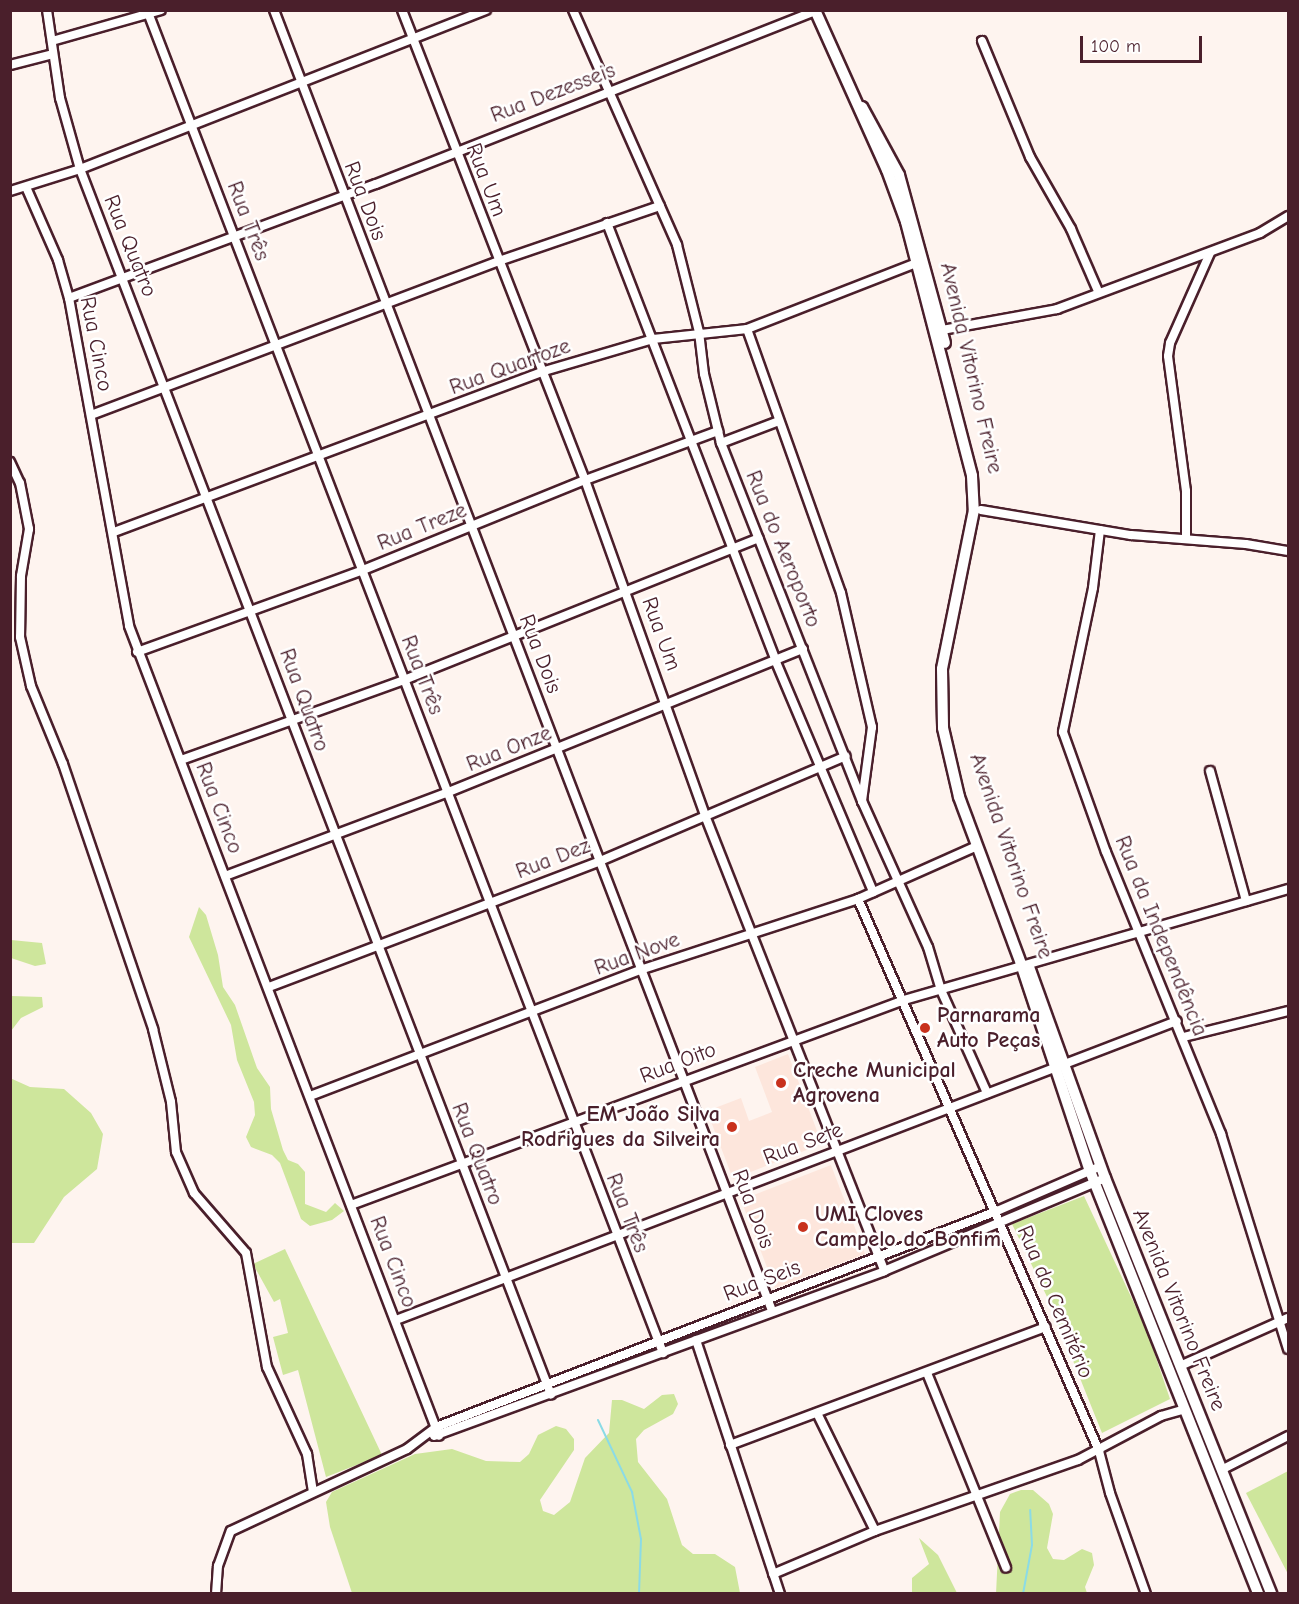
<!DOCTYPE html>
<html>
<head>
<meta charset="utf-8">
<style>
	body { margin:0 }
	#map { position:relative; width:1299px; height:1604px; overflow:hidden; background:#fef4ef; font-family:"Comic Neue",sans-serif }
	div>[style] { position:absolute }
	.built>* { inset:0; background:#fde6dc }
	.green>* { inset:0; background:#cee69c }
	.stream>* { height:2px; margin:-1px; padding:0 1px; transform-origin:1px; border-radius:1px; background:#8bdbe6 }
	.roads { filter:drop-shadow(2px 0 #4a1f2b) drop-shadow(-2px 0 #4a1f2b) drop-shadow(0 2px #4a1f2b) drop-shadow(0 -2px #4a1f2b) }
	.minor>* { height:8px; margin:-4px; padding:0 4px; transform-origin:4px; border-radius:4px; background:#fff }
	.tertiary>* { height:10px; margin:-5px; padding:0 5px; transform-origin:5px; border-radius:5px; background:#fff }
	.dots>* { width:16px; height:16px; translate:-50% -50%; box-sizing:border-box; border:3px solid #fff; border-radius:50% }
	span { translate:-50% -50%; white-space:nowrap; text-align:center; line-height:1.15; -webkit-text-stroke:5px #fff; paint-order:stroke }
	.street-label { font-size:22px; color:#4a1f2b }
	.poi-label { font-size:22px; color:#4a1f2b; font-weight:700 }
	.left { translate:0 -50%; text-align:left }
	.right { translate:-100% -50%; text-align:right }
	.frame { position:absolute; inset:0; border:12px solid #4a1f2b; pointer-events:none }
	.scale { position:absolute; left:1080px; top:36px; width:122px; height:27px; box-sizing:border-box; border:3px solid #4a1f2b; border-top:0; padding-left:8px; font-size:18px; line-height:21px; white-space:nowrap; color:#4a1f2b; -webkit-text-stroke:4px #fff; paint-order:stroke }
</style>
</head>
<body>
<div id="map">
	<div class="built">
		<div style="clip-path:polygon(788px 1054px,822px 1144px,733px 1179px,707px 1111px,741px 1098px,749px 1121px,772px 1112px,755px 1067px)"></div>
		<div style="clip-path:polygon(831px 1165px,865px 1254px,775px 1288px,741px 1200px)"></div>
	</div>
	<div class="green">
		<div style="clip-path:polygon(199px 907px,206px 915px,218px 955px,223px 987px,235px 1005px,257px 1068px,270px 1087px,271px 1109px,283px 1150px,288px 1160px,298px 1164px,305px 1172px,305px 1204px,326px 1212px,335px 1203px,344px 1211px,332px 1220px,310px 1226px,301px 1219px,280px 1163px,272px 1155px,251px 1147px,246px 1137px,255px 1115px,254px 1102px,237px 1060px,231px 1025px,189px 937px)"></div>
		<div style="clip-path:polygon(11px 940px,42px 943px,46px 964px,35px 966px,11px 958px)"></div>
		<div style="clip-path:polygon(11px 996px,42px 997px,43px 1007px,21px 1018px,11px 1031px)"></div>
		<div style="clip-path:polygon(10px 1078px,30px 1087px,64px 1089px,91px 1113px,103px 1134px,97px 1169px,64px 1197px,34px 1243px,11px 1243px)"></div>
		<div style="clip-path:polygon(1084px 1196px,1147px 1331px,1170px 1399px,1102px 1433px,1049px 1301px,1012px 1224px)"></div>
		<div style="clip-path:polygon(285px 1249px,382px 1455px,326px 1477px,298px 1370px,283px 1375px,273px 1337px,288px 1333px,280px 1299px,274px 1302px,253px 1264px)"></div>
		<div style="clip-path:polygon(674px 1394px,678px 1404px,673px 1414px,644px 1430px,636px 1439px,638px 1462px,667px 1499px,682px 1545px,693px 1554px,715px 1554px,735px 1567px,740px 1593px,352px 1593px,330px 1527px,326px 1502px,332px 1492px,415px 1454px,452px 1449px,486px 1461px,520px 1462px,529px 1454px,538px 1435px,556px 1426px,566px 1429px,574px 1439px,574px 1450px,540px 1500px,543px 1511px,554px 1515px,570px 1502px,585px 1458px,609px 1433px,612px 1400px,622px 1400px,644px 1409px,662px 1395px)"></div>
		<div style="clip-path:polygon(1288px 1471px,1288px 1574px,1246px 1493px)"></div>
		<div style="clip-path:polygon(1021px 1490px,1033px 1490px,1049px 1504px,1053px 1514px,1047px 1548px,1053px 1559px,1064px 1560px,1082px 1549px,1092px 1553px,1094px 1565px,1085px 1587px,1087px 1593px,996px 1594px,1000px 1512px,1010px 1494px)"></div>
		<div style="clip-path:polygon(919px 1538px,938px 1555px,957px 1593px,912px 1593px,912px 1578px,929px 1564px)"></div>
	</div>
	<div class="stream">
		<div style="left:598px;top:1420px;width:80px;rotate:64.7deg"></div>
		<div style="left:632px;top:1492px;width:48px;rotate:79.2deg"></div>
		<div style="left:641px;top:1539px;width:55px;rotate:92.1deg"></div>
		<div style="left:1023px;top:1594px;width:50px;rotate:-79.6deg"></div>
		<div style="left:1032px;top:1545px;width:35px;rotate:-93deg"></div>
	</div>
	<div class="roads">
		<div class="minor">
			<div style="left:47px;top:10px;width:89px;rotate:81.6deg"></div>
			<div style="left:60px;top:98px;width:74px;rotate:74.3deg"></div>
			<div style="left:80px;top:169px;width:1313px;rotate:68.98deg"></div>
			<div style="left:147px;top:10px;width:1439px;rotate:68.98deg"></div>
			<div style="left:274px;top:10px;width:1393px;rotate:69.05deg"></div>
			<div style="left:402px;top:10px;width:504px;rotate:68.73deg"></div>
			<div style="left:585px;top:480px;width:359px;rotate:70.3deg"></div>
			<div style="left:706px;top:818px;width:487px;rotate:68.5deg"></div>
			<div style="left:573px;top:10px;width:257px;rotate:66.1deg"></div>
			<div style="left:677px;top:245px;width:90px;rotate:75.8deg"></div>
			<div style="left:699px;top:332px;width:42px;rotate:83.2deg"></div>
			<div style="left:704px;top:374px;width:71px;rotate:76.2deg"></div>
			<div style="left:721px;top:443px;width:385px;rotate:68.5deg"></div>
			<div style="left:862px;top:801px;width:160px;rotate:65.7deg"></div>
			<div style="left:928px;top:947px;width:45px;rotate:73.2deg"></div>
			<div style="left:941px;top:990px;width:113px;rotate:65.9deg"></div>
			<div style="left:52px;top:41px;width:113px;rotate:-15.9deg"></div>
			<div style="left:982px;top:41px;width:126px;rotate:67.5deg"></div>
			<div style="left:1030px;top:157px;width:83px;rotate:60.3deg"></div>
			<div style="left:1071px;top:229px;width:68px;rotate:66.5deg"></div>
			<div style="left:10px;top:65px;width:44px;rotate:-14.3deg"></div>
			<div style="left:26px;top:187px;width:80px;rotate:66.3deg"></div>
			<div style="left:58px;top:260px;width:40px;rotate:74deg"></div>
			<div style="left:69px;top:298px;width:333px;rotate:79.6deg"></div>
			<div style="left:129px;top:626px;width:867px;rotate:69.06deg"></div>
			<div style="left:10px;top:191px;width:73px;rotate:-17.4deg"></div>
			<div style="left:80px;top:169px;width:436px;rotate:-21.4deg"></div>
			<div style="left:607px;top:223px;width:470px;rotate:68.9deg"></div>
			<div style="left:776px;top:662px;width:250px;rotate:67.1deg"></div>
			<div style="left:69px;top:298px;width:327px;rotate:-20.4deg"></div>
			<div style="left:376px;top:184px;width:472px;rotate:-21.5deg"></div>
			<div style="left:747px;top:329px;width:280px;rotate:70.4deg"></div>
			<div style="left:841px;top:593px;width:138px;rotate:77deg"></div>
			<div style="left:872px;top:727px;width:75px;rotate:97.7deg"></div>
			<div style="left:942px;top:330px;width:117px;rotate:-10.3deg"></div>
			<div style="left:1057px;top:309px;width:217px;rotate:-20.5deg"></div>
			<div style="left:1260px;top:233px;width:33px;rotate:-31deg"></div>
			<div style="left:91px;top:415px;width:436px;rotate:-20.7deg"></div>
			<div style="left:499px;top:261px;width:170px;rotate:-18.9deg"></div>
			<div style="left:721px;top:443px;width:62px;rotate:-20.8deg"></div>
			<div style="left:10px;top:462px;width:23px;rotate:65deg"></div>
			<div style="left:20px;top:483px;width:47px;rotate:78.9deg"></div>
			<div style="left:29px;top:529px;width:48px;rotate:99.7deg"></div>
			<div style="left:21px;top:576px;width:61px;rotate:90.9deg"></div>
			<div style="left:20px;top:637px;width:50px;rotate:77.3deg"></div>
			<div style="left:31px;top:686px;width:84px;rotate:67.7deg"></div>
			<div style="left:63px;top:764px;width:280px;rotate:71.2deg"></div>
			<div style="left:153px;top:1029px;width:75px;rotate:76.1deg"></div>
			<div style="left:171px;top:1102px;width:50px;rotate:84.3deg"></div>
			<div style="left:176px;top:1152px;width:45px;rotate:66.3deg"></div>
			<div style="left:194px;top:1193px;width:79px;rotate:49.1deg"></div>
			<div style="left:246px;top:1253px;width:116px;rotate:79.6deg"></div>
			<div style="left:267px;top:1367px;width:96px;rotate:65.3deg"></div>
			<div style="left:307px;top:1454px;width:37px;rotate:81deg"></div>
			<div style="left:981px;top:510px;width:152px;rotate:9.5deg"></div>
			<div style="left:1131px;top:535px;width:115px;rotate:4.5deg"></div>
			<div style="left:1246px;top:544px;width:43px;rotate:9.5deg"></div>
			<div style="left:1100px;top:530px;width:58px;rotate:96.9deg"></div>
			<div style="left:1093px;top:588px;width:147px;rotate:101.8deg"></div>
			<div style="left:1063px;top:732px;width:127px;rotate:70.3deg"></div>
			<div style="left:1106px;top:852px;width:305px;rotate:67.8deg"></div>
			<div style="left:1221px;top:1134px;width:225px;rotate:72.7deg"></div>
			<div style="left:114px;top:532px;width:456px;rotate:-20.5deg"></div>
			<div style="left:541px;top:372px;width:117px;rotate:-16.4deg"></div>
			<div style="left:653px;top:339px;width:95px;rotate:-6.1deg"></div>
			<div style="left:747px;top:329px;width:187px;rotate:-21.3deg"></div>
			<div style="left:1186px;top:539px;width:48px;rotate:-90deg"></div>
			<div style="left:1186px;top:491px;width:136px;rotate:-97.6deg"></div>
			<div style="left:1168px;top:356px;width:13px;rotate:-81deg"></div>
			<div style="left:1170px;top:343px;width:98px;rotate:-66deg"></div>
			<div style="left:137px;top:652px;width:240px;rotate:-19.9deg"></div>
			<div style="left:363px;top:570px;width:240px;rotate:-22.1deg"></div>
			<div style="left:585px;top:480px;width:142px;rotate:-20.2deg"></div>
			<div style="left:181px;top:760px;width:237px;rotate:-19.7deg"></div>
			<div style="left:404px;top:680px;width:382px;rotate:-21.8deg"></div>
			<div style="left:1210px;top:771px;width:135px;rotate:74.5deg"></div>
			<div style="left:225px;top:876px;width:236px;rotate:-20.6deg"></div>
			<div style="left:446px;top:793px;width:385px;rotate:-22deg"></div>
			<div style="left:858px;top:899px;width:602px;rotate:66.41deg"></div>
			<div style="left:1099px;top:1451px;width:43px;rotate:75.3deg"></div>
			<div style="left:1110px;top:1493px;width:107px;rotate:70.4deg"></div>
			<div style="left:269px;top:987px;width:354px;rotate:-20.8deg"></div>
			<div style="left:600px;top:861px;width:267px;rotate:-23.1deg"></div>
			<div style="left:1184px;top:1037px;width:107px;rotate:-14deg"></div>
			<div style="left:310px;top:1096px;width:356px;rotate:-20.9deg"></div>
			<div style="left:643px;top:969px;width:226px;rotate:-18deg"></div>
			<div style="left:858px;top:899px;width:130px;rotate:-24deg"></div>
			<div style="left:351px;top:1205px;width:590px;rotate:-20.34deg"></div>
			<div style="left:904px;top:1000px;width:400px;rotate:-16.1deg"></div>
			<div style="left:396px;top:1320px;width:836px;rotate:-20.95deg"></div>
			<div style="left:696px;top:1340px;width:268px;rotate:71.7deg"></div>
			<div style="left:1180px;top:1366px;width:118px;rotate:-24deg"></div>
			<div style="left:927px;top:1373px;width:210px;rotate:67.9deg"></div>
			<div style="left:817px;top:1413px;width:131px;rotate:63.8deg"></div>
			<div style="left:434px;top:1436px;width:479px;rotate:-20.1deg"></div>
			<div style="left:884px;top:1271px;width:240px;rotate:-22.8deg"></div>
			<div style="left:730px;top:1445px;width:337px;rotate:-20.5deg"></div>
			<div style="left:1223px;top:1469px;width:73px;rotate:-26.9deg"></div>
			<div style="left:773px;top:1574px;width:111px;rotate:-22.9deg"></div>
			<div style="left:875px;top:1531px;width:215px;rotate:-19.3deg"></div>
			<div style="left:1078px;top:1460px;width:94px;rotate:-27.9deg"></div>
			<div style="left:1161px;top:1416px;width:25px;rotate:-16deg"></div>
			<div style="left:216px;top:1594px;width:28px;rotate:-86deg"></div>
			<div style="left:218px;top:1566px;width:37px;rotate:-70deg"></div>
			<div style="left:231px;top:1531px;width:194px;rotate:-25deg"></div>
			<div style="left:407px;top:1449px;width:36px;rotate:-37deg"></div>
			<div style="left:436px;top:1427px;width:601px;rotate:-21.06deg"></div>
			<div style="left:997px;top:1211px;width:113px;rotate:-23.4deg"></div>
		</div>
		<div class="tertiary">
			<div style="left:815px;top:10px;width:175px;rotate:65.8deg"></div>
			<div style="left:887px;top:170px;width:55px;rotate:69.9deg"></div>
			<div style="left:906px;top:222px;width:262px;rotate:75.4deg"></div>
			<div style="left:972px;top:476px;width:34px;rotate:87deg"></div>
			<div style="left:974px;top:510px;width:162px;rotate:101.4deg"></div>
			<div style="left:942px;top:669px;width:59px;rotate:89deg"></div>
			<div style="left:943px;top:728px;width:71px;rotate:76.9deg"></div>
			<div style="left:959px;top:797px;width:178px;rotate:69.6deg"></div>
			<div style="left:1021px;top:964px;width:218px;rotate:71.6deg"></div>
			<div style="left:1090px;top:1171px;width:455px;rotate:68.3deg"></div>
			<div style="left:862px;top:107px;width:77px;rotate:61.4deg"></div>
			<div style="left:899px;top:175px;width:174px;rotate:74.7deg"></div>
			<div style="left:1029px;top:967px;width:224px;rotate:70.2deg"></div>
			<div style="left:1105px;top:1178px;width:448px;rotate:68.2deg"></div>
		</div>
	</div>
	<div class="dots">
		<div style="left:925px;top:1028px;background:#c8321e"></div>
		<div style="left:781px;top:1083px;background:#c8321e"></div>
		<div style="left:732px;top:1127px;background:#c8321e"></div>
		<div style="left:803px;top:1227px;background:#c8321e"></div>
	</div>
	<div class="street-label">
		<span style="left:553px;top:93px;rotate:-21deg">Rua Dezesseis</span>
		<span style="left:486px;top:180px;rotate:69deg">Rua Um</span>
		<span style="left:365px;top:201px;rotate:69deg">Rua Dois</span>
		<span style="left:248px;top:221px;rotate:69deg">Rua Três</span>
		<span style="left:130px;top:246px;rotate:68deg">Rua Quatro</span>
		<span style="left:96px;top:344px;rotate:79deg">Rua Cinco</span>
		<span style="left:510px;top:367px;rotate:-20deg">Rua Quartoze</span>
		<span style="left:971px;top:368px;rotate:77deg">Avenida Vitorino Freire</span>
		<span style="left:422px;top:527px;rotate:-22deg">Rua Treze</span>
		<span style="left:783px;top:549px;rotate:68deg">Rua do Aeroporto</span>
		<span style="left:661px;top:634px;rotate:70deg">Rua Um</span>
		<span style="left:540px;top:654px;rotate:69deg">Rua Dois</span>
		<span style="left:422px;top:675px;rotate:69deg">Rua Três</span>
		<span style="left:304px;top:700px;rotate:70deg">Rua Quatro</span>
		<span style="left:509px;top:749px;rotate:-22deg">Rua Onze</span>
		<span style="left:219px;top:808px;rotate:69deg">Rua Cinco</span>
		<span style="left:1011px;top:856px;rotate:71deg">Avenida Vitorino Freire</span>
		<span style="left:553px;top:859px;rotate:-21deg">Rua Dez</span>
		<span style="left:1161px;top:936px;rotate:68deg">Rua da Independência</span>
		<span style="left:637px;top:954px;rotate:-20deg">Rua Nove</span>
		<span style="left:678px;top:1063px;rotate:-21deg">Rua Oito</span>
		<span style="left:803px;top:1144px;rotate:-21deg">Rua Sete</span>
		<span style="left:477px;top:1154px;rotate:69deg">Rua Quatro</span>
		<span style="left:753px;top:1209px;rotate:69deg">Rua Dois</span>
		<span style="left:627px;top:1213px;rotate:69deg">Rua Três</span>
		<span style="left:393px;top:1262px;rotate:69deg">Rua Cinco</span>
		<span style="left:762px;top:1281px;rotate:-21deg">Rua Seis</span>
		<span style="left:1055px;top:1302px;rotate:67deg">Rua do Cemitério</span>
		<span style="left:1179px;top:1310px;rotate:68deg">Avenida Vitorino Freire</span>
	</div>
	<div class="poi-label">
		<span class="left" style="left:937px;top:1028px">Parnarama<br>Auto Peças</span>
		<span class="left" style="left:793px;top:1083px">Creche Municipal<br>Agrovena</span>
		<span class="right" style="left:720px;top:1127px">EM João Silva<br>Rodrigues da Silveira</span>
		<span class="left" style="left:815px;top:1227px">UMI Cloves<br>Campelo do Bonfim</span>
	</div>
	<div class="frame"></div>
	<div class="scale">100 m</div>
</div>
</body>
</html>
